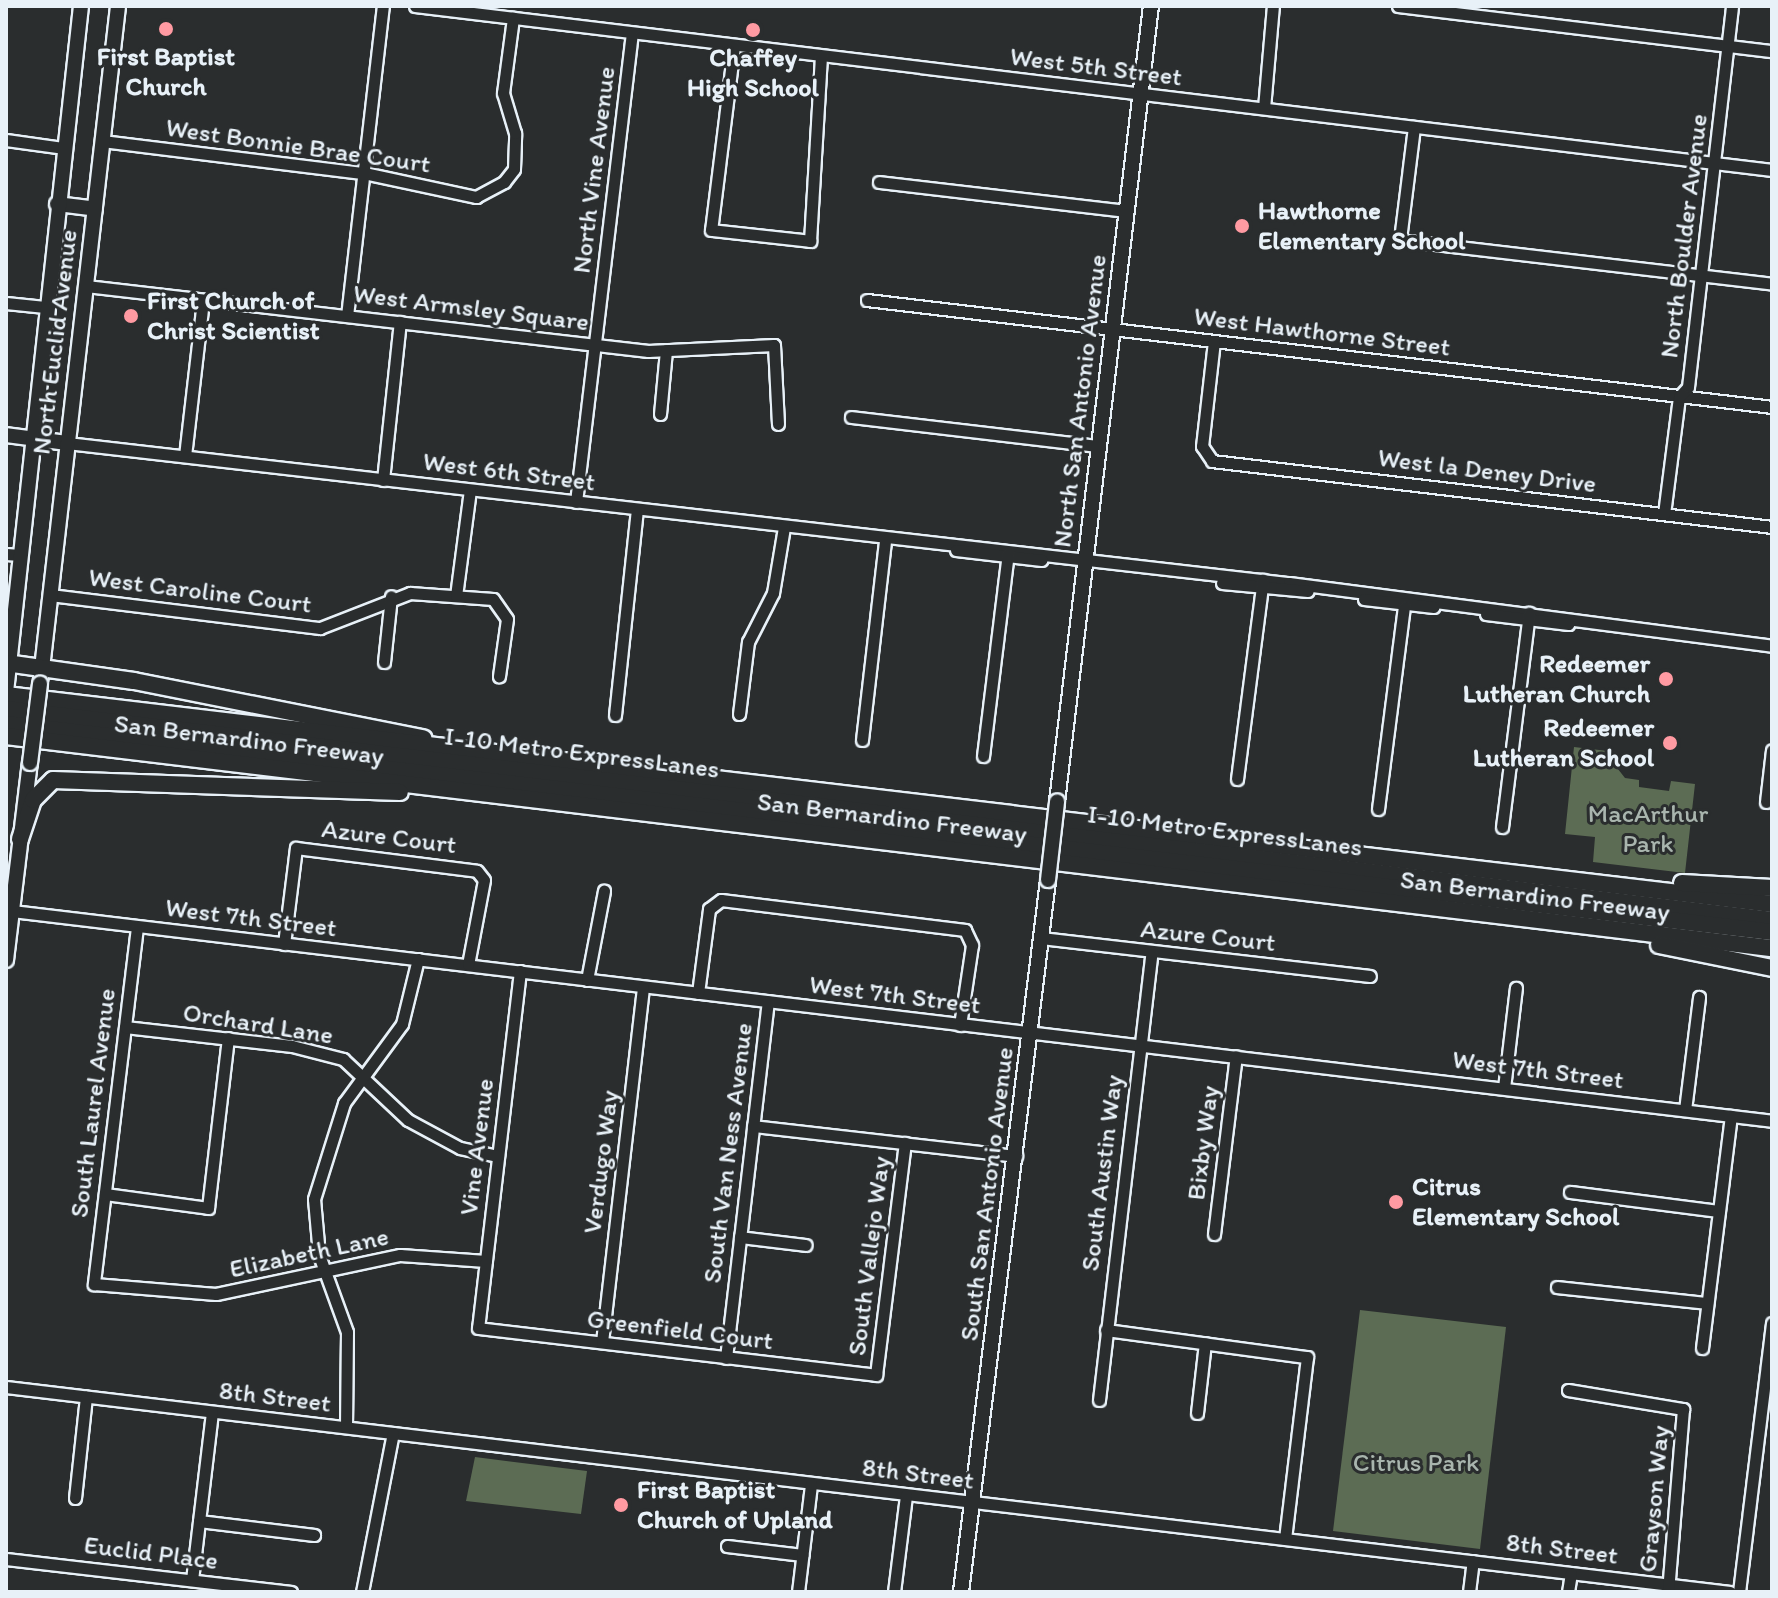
<!DOCTYPE html>
<html>
<head>
<meta charset="utf-8">
<style>
	body { margin:0 }
	#map { position:relative; width:1778px; height:1598px; overflow:hidden; background:#2a2d2e; font-family:Itim,sans-serif }
	div>[style] { position:absolute }
	.green>* { inset:0; background:#5c6c54 }
	.roads { filter:drop-shadow(2px 0 #e8f1f8) drop-shadow(-2px 0 #e8f1f8) drop-shadow(0 2px #e8f1f8) drop-shadow(0 -2px #e8f1f8) }
	.minor>* { height:11px; margin:-5.5px; padding:0 5.5px; transform-origin:5.5px; border-radius:5.5px; background:#2a2d2e }
	.major>* { height:14px; margin:-7px; padding:0 7px; transform-origin:7px; border-radius:7px; background:#2a2d2e }
	.highway>* { height:16px; margin:-8px; padding:0 8px; transform-origin:8px; border-radius:8px; background:#2a2d2e }
	.bridges { filter:drop-shadow(2px 0 #e8f1f8) drop-shadow(-2px 0 #e8f1f8) drop-shadow(0 2px #e8f1f8) drop-shadow(0 -2px #e8f1f8) }
	.major-bridge>* { height:14px; margin:-7px; padding:0 7px; transform-origin:7px; border-radius:7px; background:#2a2d2e }
	.dots>* { width:22px; height:22px; translate:-50% -50%; box-sizing:border-box; border:4px solid #2a2d2e; border-radius:50% }
	span { translate:-50% -50%; white-space:nowrap; text-align:center; line-height:1.15; -webkit-text-stroke:6px #2a2d2e; paint-order:stroke }
	.poi-label { font-size:26px; color:#e8f1f8; font-weight:700 }
	.left { translate:0 -50%; text-align:left }
	.right { translate:-100% -50%; text-align:right }
	.street-label { font-size:26px; color:#e8f1f8 }
	.park-label { font-size:26px; color:#a9b5ae }
	.frame { position:absolute; inset:0; border:8px solid #e8f1f8; pointer-events:none }
</style>
</head>
<body>
<div id="map">
	<div class="green">
		<div style="clip-path:polygon(1574px 747px,1616px 752px,1614px 764px,1625px 778px,1639px 780px,1639px 787px,1669px 791px,1671px 781px,1695px 784px,1685px 873px,1593px 862px,1595px 837px,1565px 834px)"></div>
		<div style="clip-path:polygon(1360px 1310px,1506px 1327px,1480px 1549px,1333px 1531px)"></div>
		<div style="clip-path:polygon(475px 1457px,587px 1471px,581px 1514px,466px 1501px)"></div>
	</div>
	<div class="roads">
		<div class="minor">
			<div style="left:415px;top:6px;width:1367px;rotate:6.89deg"></div>
			<div style="left:1398px;top:6px;width:377px;rotate:6.9deg"></div>
			<div style="left:734px;top:46px;width:185px;rotate:97.1deg"></div>
			<div style="left:711px;top:230px;width:100px;rotate:6.3deg"></div>
			<div style="left:810px;top:241px;width:185px;rotate:-86.6deg"></div>
			<div style="left:1264px;top:108px;width:102px;rotate:-85deg"></div>
			<div style="left:1414px;top:127px;width:114px;rotate:97.1deg"></div>
			<div style="left:1400px;top:240px;width:375px;rotate:6.7deg"></div>
			<div style="left:6px;top:140px;width:59px;rotate:7.9deg"></div>
			<div style="left:102px;top:141px;width:264px;rotate:7deg"></div>
			<div style="left:364px;top:173px;width:115px;rotate:12.1deg"></div>
			<div style="left:476px;top:197px;width:32px;rotate:-28deg"></div>
			<div style="left:504px;top:182px;width:16px;rotate:-52deg"></div>
			<div style="left:514px;top:169px;width:36px;rotate:-88deg"></div>
			<div style="left:515px;top:133px;width:42px;rotate:-106.7deg"></div>
			<div style="left:503px;top:93px;width:76px;rotate:-82.4deg"></div>
			<div style="left:879px;top:182px;width:250px;rotate:6.7deg"></div>
			<div style="left:86px;top:286px;width:566px;rotate:6.6deg"></div>
			<div style="left:648px;top:351px;width:126px;rotate:-2.7deg"></div>
			<div style="left:774px;top:345px;width:79px;rotate:87.1deg"></div>
			<div style="left:867px;top:300px;width:911px;rotate:6.74deg"></div>
			<div style="left:6px;top:303px;width:39px;rotate:6deg"></div>
			<div style="left:347px;top:316px;width:312px;rotate:-83.4deg"></div>
			<div style="left:1214px;top:341px;width:106px;rotate:96.5deg"></div>
			<div style="left:1202px;top:446px;width:18px;rotate:56deg"></div>
			<div style="left:1212px;top:461px;width:564px;rotate:6.72deg"></div>
			<div style="left:660px;top:414px;width:64px;rotate:-84.6deg"></div>
			<div style="left:851px;top:417px;width:249px;rotate:6.7deg"></div>
			<div style="left:67px;top:443px;width:1230px;rotate:6.54deg"></div>
			<div style="left:1289px;top:583px;width:487px;rotate:7.4deg"></div>
			<div style="left:185px;top:456px;width:157px;rotate:-83.4deg"></div>
			<div style="left:383px;top:480px;width:159px;rotate:-83.9deg"></div>
			<div style="left:576px;top:502px;width:472px;rotate:-83.2deg"></div>
			<div style="left:1664px;top:514px;width:118px;rotate:-82.7deg"></div>
			<div style="left:1679px;top:397px;width:13px;rotate:-48deg"></div>
			<div style="left:1688px;top:387px;width:384px;rotate:-83.4deg"></div>
			<div style="left:956px;top:550px;width:86px;rotate:6.7deg"></div>
			<div style="left:6px;top:554px;width:14px;rotate:4deg"></div>
			<div style="left:1222px;top:583px;width:86px;rotate:5.3deg"></div>
			<div style="left:50px;top:595px;width:272px;rotate:7deg"></div>
			<div style="left:320px;top:628px;width:97px;rotate:-21.3deg"></div>
			<div style="left:410px;top:593px;width:83px;rotate:4.1deg"></div>
			<div style="left:493px;top:599px;width:24px;rotate:55deg"></div>
			<div style="left:507px;top:619px;width:58px;rotate:98deg"></div>
			<div style="left:456px;top:596px;width:107px;rotate:-82.5deg"></div>
			<div style="left:1364px;top:599px;width:70px;rotate:6.5deg"></div>
			<div style="left:1486px;top:614px;width:83px;rotate:7deg"></div>
			<div style="left:384px;top:662px;width:66px;rotate:-83.9deg"></div>
			<div style="left:739px;top:714px;width:73px;rotate:-82.9deg"></div>
			<div style="left:748px;top:642px;width:55px;rotate:-63deg"></div>
			<div style="left:773px;top:593px;width:67px;rotate:-80.5deg"></div>
			<div style="left:615px;top:715px;width:206px;rotate:-83.9deg"></div>
			<div style="left:862px;top:740px;width:201px;rotate:-83.4deg"></div>
			<div style="left:983px;top:756px;width:205px;rotate:-83deg"></div>
			<div style="left:1237px;top:779px;width:201px;rotate:-82.6deg"></div>
			<div style="left:1766px;top:802px;width:52px;rotate:-83.4deg"></div>
			<div style="left:1378px;top:809px;width:204px;rotate:-82.7deg"></div>
			<div style="left:1502px;top:827px;width:216px;rotate:-82.8deg"></div>
			<div style="left:12px;top:911px;width:1772px;rotate:6.8deg"></div>
			<div style="left:137px;top:927px;width:360px;rotate:96.9deg"></div>
			<div style="left:94px;top:1284px;width:122px;rotate:4.7deg"></div>
			<div style="left:216px;top:1294px;width:188px;rotate:-12deg"></div>
			<div style="left:400px;top:1255px;width:86px;rotate:4deg"></div>
			<div style="left:1041px;top:938px;width:331px;rotate:6.6deg"></div>
			<div style="left:284px;top:944px;width:97px;rotate:-82.9deg"></div>
			<div style="left:296px;top:848px;width:182px;rotate:7.2deg"></div>
			<div style="left:477px;top:871px;width:11px;rotate:52deg"></div>
			<div style="left:484px;top:880px;width:86px;rotate:100.7deg"></div>
			<div style="left:520px;top:971px;width:359px;rotate:96.7deg"></div>
			<div style="left:478px;top:1328px;width:401px;rotate:6.7deg"></div>
			<div style="left:876px;top:1375px;width:234px;rotate:-82.9deg"></div>
			<div style="left:587px;top:980px;width:91px;rotate:-79.2deg"></div>
			<div style="left:698px;top:993px;width:85px;rotate:-82.5deg"></div>
			<div style="left:709px;top:909px;width:15px;rotate:-37deg"></div>
			<div style="left:721px;top:900px;width:246px;rotate:7deg"></div>
			<div style="left:965px;top:930px;width:17px;rotate:65deg"></div>
			<div style="left:972px;top:945px;width:81px;rotate:98.5deg"></div>
			<div style="left:125px;top:1027px;width:168px;rotate:6.5deg"></div>
			<div style="left:292px;top:1046px;width:53px;rotate:14.3deg"></div>
			<div style="left:343px;top:1059px;width:89px;rotate:43.2deg"></div>
			<div style="left:408px;top:1120px;width:59px;rotate:28.3deg"></div>
			<div style="left:460px;top:1148px;width:39px;rotate:12deg"></div>
			<div style="left:1504px;top:1088px;width:101px;rotate:-83.2deg"></div>
			<div style="left:1685px;top:1110px;width:114px;rotate:-82.9deg"></div>
			<div style="left:753px;top:1126px;width:265px;rotate:6.5deg"></div>
			<div style="left:1570px;top:1192px;width:150px;rotate:7.3deg"></div>
			<div style="left:105px;top:1194px;width:104px;rotate:7.7deg"></div>
			<div style="left:208px;top:1208px;width:171px;rotate:-83.3deg"></div>
			<div style="left:1214px;top:1234px;width:179px;rotate:-83deg"></div>
			<div style="left:740px;top:1237px;width:66px;rotate:6.9deg"></div>
			<div style="left:1557px;top:1287px;width:151px;rotate:6.1deg"></div>
			<div style="left:1106px;top:1330px;width:203px;rotate:7.7deg"></div>
			<div style="left:1307px;top:1357px;width:183px;rotate:96.9deg"></div>
			<div style="left:602px;top:1342px;width:357px;rotate:-83.4deg"></div>
			<div style="left:1702px;top:1348px;width:234px;rotate:-82.9deg"></div>
			<div style="left:726px;top:1358px;width:359px;rotate:-83.3deg"></div>
			<div style="left:6px;top:1387px;width:1736px;rotate:6.78deg"></div>
			<div style="left:1568px;top:1390px;width:117px;rotate:9.4deg"></div>
			<div style="left:1683px;top:1409px;width:182px;rotate:94.7deg"></div>
			<div style="left:1099px;top:1400px;width:451px;rotate:-83.3deg"></div>
			<div style="left:1197px;top:1413px;width:70px;rotate:-83.5deg"></div>
			<div style="left:346px;top:1427px;width:95px;rotate:-89.4deg"></div>
			<div style="left:347px;top:1332px;width:82px;rotate:-110deg"></div>
			<div style="left:319px;top:1255px;width:56px;rotate:-95.1deg"></div>
			<div style="left:314px;top:1199px;width:101px;rotate:-72.6deg"></div>
			<div style="left:344px;top:1103px;width:98px;rotate:-53.7deg"></div>
			<div style="left:402px;top:1024px;width:67px;rotate:-76.2deg"></div>
			<div style="left:75px;top:1498px;width:102px;rotate:-83.8deg"></div>
			<div style="left:199px;top:1521px;width:116px;rotate:6.9deg"></div>
			<div style="left:727px;top:1546px;width:76px;rotate:6.8deg"></div>
			<div style="left:6px;top:1559px;width:287px;rotate:6.6deg"></div>
			<div style="left:192px;top:1580px;width:169px;rotate:-83.2deg"></div>
			<div style="left:362px;top:1592px;width:162px;rotate:-79deg"></div>
			<div style="left:798px;top:1592px;width:109px;rotate:-83.1deg"></div>
			<div style="left:894px;top:1592px;width:98px;rotate:-82.9deg"></div>
			<div style="left:1469px;top:1592px;width:31px;rotate:-83deg"></div>
			<div style="left:1568px;top:1592px;width:19px;rotate:-81deg"></div>
			<div style="left:1739px;top:1592px;width:271px;rotate:-83deg"></div>
		</div>
		<div class="major">
			<div style="left:57px;top:204px;width:38px;rotate:7deg"></div>
			<div style="left:6px;top:435px;width:62px;rotate:7.5deg"></div>
			<div style="left:41px;top:677px;width:675px;rotate:-83.45deg"></div>
			<div style="left:6px;top:692px;width:690px;rotate:-83.76deg"></div>
			<div style="left:1057px;top:802px;width:802px;rotate:-83.27deg"></div>
			<div style="left:6px;top:960px;width:198px;rotate:-83.1deg"></div>
			<div style="left:961px;top:1592px;width:717px;rotate:-83.03deg"></div>
		</div>
		<div class="highway">
			<div style="left:6px;top:663px;width:129px;rotate:8deg"></div>
			<div style="left:134px;top:681px;width:295px;rotate:11.2deg"></div>
			<div style="left:6px;top:695px;width:1778px;rotate:6.75deg"></div>
			<div style="left:6px;top:709px;width:1779px;rotate:6.81deg"></div>
			<div style="left:6px;top:724px;width:1778px;rotate:6.72deg"></div>
			<div style="left:6px;top:736px;width:1779px;rotate:6.85deg"></div>
			<div style="left:20px;top:839px;width:41px;rotate:-71.6deg"></div>
			<div style="left:33px;top:800px;width:28px;rotate:-45deg"></div>
			<div style="left:53px;top:780px;width:347px;rotate:2deg"></div>
			<div style="left:1682px;top:883px;width:90px;rotate:3.2deg"></div>
			<div style="left:1659px;top:945px;width:115px;rotate:11.5deg"></div>
		</div>
	</div>
	<div class="bridges">
		<div class="major-bridge">
			<div style="left:30px;top:763px;width:80px;rotate:-82.8deg"></div>
			<div style="left:1048px;top:880px;width:79px;rotate:-83.4deg"></div>
		</div>
	</div>
	<div class="dots">
		<div style="left:166px;top:29px;background:#ff9aa2"></div>
		<div style="left:753px;top:30px;background:#ff9aa2"></div>
		<div style="left:1242px;top:226px;background:#ff9aa2"></div>
		<div style="left:131px;top:316px;background:#ff9aa2"></div>
		<div style="left:1666px;top:679px;background:#ff9aa2"></div>
		<div style="left:1670px;top:743px;background:#ff9aa2"></div>
		<div style="left:1396px;top:1202px;background:#ff9aa2"></div>
		<div style="left:621px;top:1505px;background:#ff9aa2"></div>
	</div>
	<div class="poi-label">
		<span style="left:166px;top:72px">First Baptist<br>Church</span>
		<span style="left:753px;top:73px">Chaffey<br>High School</span>
		<span class="left" style="left:1258px;top:226px">Hawthorne<br>Elementary School</span>
		<span class="left" style="left:147px;top:316px">First Church of<br>Christ Scientist</span>
		<span class="right" style="left:1650px;top:679px">Redeemer<br>Lutheran Church</span>
		<span class="right" style="left:1654px;top:743px">Redeemer<br>Lutheran School</span>
		<span class="left" style="left:1412px;top:1202px">Citrus<br>Elementary School</span>
		<span class="left" style="left:637px;top:1505px">First Baptist<br>Church of Upland</span>
	</div>
	<div class="street-label">
		<span style="left:1096px;top:67px;rotate:7deg">West 5th Street</span>
		<span style="left:298px;top:146px;rotate:8deg">West Bonnie Brae Court</span>
		<span style="left:594px;top:170px;rotate:-83deg">North Vine Avenue</span>
		<span style="left:1684px;top:236px;rotate:-83deg">North Boulder Avenue</span>
		<span style="left:471px;top:308px;rotate:7deg">West Armsley Square</span>
		<span style="left:1322px;top:332px;rotate:7deg">West Hawthorne Street</span>
		<span style="left:55px;top:342px;rotate:-83deg">North Euclid Avenue</span>
		<span style="left:1080px;top:401px;rotate:-83deg">North San Antonio Avenue</span>
		<span style="left:1487px;top:471px;rotate:7deg">West la Deney Drive</span>
		<span style="left:509px;top:472px;rotate:7deg">West 6th Street</span>
		<span style="left:200px;top:591px;rotate:7deg">West Caroline Court</span>
		<span style="left:249px;top:740px;rotate:7deg">San Bernardino Freeway</span>
		<span style="left:582px;top:753px;rotate:7deg">I-10 Metro ExpressLanes</span>
		<span style="left:892px;top:818px;rotate:7deg">San Bernardino Freeway</span>
		<span style="left:1225px;top:831px;rotate:7deg">I-10 Metro ExpressLanes</span>
		<span style="left:389px;top:837px;rotate:7deg">Azure Court</span>
		<span style="left:1535px;top:896px;rotate:7deg">San Bernardino Freeway</span>
		<span style="left:251px;top:918px;rotate:7deg">West 7th Street</span>
		<span style="left:1208px;top:936px;rotate:6deg">Azure Court</span>
		<span style="left:895px;top:995px;rotate:7deg">West 7th Street</span>
		<span style="left:258px;top:1024px;rotate:9deg">Orchard Lane</span>
		<span style="left:1538px;top:1070px;rotate:7deg">West 7th Street</span>
		<span style="left:93px;top:1103px;rotate:-83deg">South Laurel Avenue</span>
		<span style="left:1203px;top:1143px;rotate:-83deg">Bixby Way</span>
		<span style="left:477px;top:1147px;rotate:-83deg">Vine Avenue</span>
		<span style="left:728px;top:1153px;rotate:-83deg">South Van Ness Avenue</span>
		<span style="left:601px;top:1162px;rotate:-83deg">Verdugo Way</span>
		<span style="left:1102px;top:1173px;rotate:-83deg">South Austin Way</span>
		<span style="left:987px;top:1194px;rotate:-83deg">South San Antonio Avenue</span>
		<span style="left:309px;top:1253px;rotate:-12deg">Elizabeth Lane</span>
		<span style="left:869px;top:1256px;rotate:-83deg">South Vallejo Way</span>
		<span style="left:680px;top:1330px;rotate:7deg">Greenfield Court</span>
		<span style="left:275px;top:1397px;rotate:7deg">8th Street</span>
		<span style="left:918px;top:1474px;rotate:7deg">8th Street</span>
		<span style="left:1654px;top:1499px;rotate:-85deg">Grayson Way</span>
		<span style="left:1562px;top:1549px;rotate:7deg">8th Street</span>
		<span style="left:151px;top:1553px;rotate:7deg">Euclid Place</span>
	</div>
	<div class="park-label">
		<span style="left:1648px;top:829px">MacArthur<br>Park</span>
		<span style="left:1416px;top:1463px">Citrus Park</span>
	</div>
	<div class="frame"></div>
</div>
</body>
</html>
